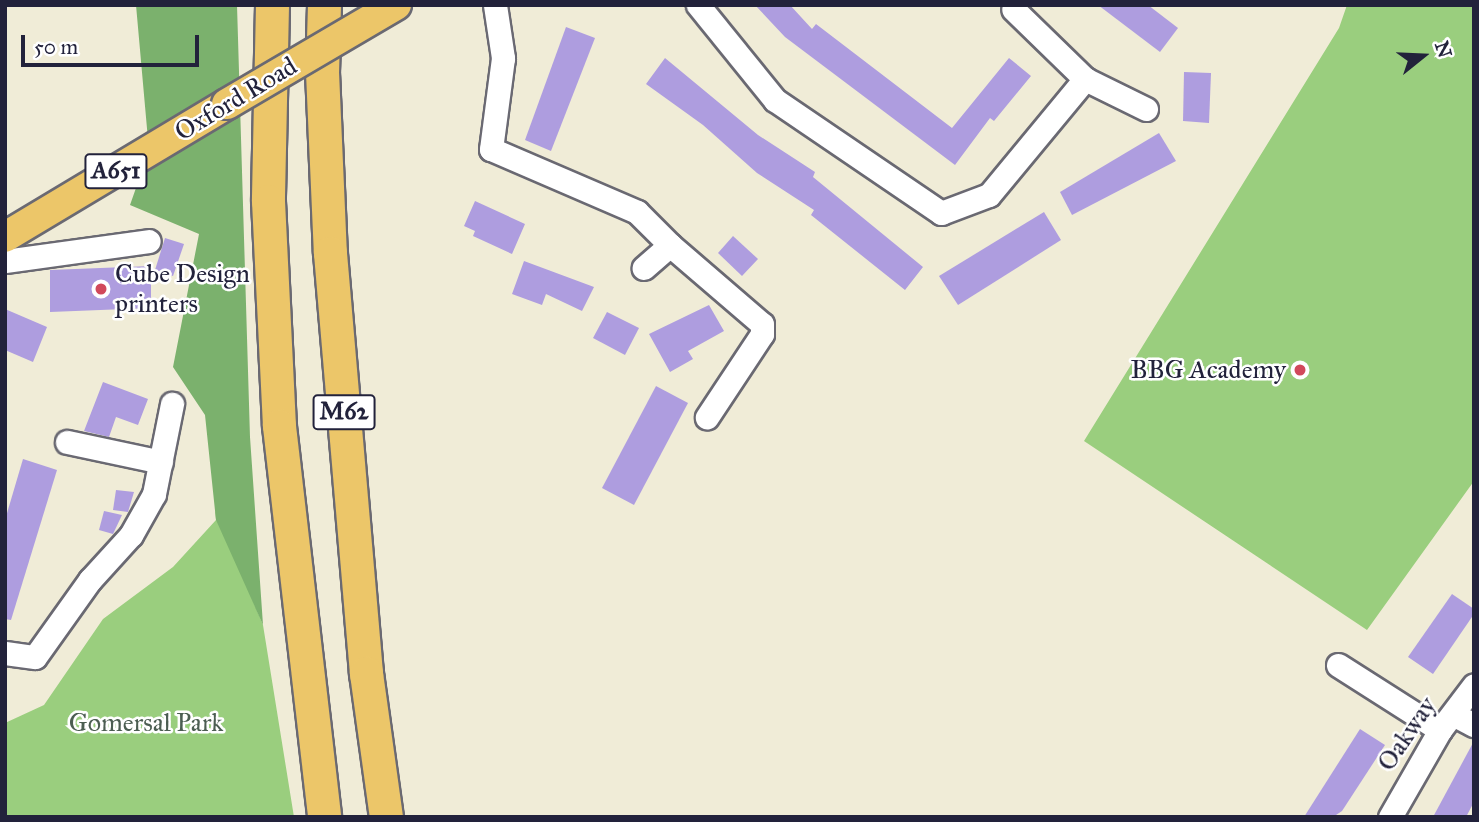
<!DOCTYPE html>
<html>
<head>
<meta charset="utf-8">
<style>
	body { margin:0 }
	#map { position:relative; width:1479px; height:822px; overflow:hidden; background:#f0ecd7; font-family:"IM FELL Great Primer",serif }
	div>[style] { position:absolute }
	.green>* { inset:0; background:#9ace7e }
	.forest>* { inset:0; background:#7bb16d }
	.building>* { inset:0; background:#ae9ddf }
	.roads { filter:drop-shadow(2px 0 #6a6972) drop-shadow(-2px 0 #6a6972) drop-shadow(0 2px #6a6972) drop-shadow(0 -2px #6a6972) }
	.minor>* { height:23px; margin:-11.5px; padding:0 11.5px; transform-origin:11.5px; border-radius:11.5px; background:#fff }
	.major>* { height:30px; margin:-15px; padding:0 15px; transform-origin:15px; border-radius:15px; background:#ecc669 }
	.highway>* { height:33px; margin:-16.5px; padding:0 16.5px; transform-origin:16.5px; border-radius:16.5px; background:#ecc669 }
	.bridges { filter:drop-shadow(2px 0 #6a6972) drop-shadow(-2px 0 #6a6972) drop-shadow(0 2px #6a6972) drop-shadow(0 -2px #6a6972) }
	.major-bridge>* { height:30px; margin:-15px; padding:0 15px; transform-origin:15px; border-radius:15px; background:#ecc669 }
	.dots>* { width:19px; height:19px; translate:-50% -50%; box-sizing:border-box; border:4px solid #fff; border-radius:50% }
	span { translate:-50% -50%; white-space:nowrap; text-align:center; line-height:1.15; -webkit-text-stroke:5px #fff; paint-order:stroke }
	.shield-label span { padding:2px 5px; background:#fff; border:2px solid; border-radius:5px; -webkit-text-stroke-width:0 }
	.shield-label { font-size:24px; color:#22223b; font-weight:700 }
	.street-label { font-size:26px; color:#22223b }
	.poi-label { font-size:26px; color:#22223b }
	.left { translate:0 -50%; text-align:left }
	.right { translate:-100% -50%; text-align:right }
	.park-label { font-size:26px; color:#4c5e52 }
	.frame { position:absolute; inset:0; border:7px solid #22223b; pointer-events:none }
	.north { position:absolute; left:1388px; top:21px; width:70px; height:70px; -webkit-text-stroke:5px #fff; paint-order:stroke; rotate:72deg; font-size:19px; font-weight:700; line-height:28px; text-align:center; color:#22223b }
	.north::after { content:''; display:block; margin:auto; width:24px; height:32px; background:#22223b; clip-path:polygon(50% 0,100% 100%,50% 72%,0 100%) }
	.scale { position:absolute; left:21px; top:35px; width:178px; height:32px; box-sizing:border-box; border:4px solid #22223b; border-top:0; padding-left:9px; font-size:21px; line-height:24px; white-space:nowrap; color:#22223b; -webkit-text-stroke:5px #fff; paint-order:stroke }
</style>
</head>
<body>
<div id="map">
	<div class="green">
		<div style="clip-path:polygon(1347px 5px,1474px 5px,1474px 481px,1367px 630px,1084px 441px,1339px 28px)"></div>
		<div style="clip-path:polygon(215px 510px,263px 625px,294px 817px,5px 817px,5px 723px,44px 705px,103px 619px,173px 567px,216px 520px)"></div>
	</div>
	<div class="forest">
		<div style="clip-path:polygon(136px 5px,237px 5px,250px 437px,263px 625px,216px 520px,205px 415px,173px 367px,199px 234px,130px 205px,149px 151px)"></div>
	</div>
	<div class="building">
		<div style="clip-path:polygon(755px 5px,790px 5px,812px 29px,816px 24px,952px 128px,1009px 58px,1031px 76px,994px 121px,990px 118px,955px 165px,785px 37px)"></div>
		<div style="clip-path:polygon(1098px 5px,1148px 5px,1178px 28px,1160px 52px)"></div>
		<div style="clip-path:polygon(566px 27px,595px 38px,551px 151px,525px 140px)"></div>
		<div style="clip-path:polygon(665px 58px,758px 135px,815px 172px,813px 177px,923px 267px,905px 290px,811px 215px,814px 210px,757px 173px,703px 125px,646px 84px)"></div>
		<div style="clip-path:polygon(1184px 72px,1211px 73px,1209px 123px,1183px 121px)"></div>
		<div style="clip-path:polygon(1159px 133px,1176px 161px,1072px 215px,1060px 192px)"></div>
		<div style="clip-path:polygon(475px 201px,525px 224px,512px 254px,473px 236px,475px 231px,464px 226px)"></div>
		<div style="clip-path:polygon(1044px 212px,1061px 240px,958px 305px,939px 276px)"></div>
		<div style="clip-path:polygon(733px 236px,758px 259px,742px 276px,718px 253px)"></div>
		<div style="clip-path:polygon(165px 238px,184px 244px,173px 276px,155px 270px)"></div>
		<div style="clip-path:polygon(524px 261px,594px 287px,582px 311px,546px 294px,542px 305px,512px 294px)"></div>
		<div style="clip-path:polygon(151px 266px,151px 308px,50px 312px,50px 270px)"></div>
		<div style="clip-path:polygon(709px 305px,724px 331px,688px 351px,693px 359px,670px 372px,649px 334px)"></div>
		<div style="clip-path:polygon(5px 309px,47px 327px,33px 362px,5px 350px)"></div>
		<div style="clip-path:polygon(607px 312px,639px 328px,625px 355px,593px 338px)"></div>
		<div style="clip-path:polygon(103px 382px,148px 399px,138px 425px,116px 417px,109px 437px,84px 431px)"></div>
		<div style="clip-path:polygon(656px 386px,688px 403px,634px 505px,602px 488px)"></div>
		<div style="clip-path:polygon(23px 459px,57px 470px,11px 620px,5px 619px,5px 520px)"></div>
		<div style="clip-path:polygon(116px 490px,134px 492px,128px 512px,113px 510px)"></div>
		<div style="clip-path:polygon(104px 511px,122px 515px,113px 534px,99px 530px)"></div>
		<div style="clip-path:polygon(1452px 594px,1474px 609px,1474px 614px,1433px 674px,1408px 657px)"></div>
		<div style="clip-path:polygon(1360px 729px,1385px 745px,1342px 811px,1333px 817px,1304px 817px)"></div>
		<div style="clip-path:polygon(1474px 741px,1474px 802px,1466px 817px,1433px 817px)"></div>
	</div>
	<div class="roads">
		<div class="minor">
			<div style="left:495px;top:5px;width:54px;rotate:81.4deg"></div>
			<div style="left:503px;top:58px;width:92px;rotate:97.5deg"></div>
			<div style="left:491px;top:149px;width:159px;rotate:23.3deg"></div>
			<div style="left:637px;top:212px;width:47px;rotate:45deg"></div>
			<div style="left:670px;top:245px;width:35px;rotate:139deg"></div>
			<div style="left:698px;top:5px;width:122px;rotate:51deg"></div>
			<div style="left:775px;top:100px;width:201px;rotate:34.2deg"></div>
			<div style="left:941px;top:213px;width:51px;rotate:-20.6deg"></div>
			<div style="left:989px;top:195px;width:151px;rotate:-50.4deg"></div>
			<div style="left:1085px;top:79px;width:100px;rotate:-135.8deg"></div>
			<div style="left:1085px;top:79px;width:68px;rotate:26.2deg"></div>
			<div style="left:670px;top:245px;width:121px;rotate:40.7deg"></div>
			<div style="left:762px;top:324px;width:10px;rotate:90deg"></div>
			<div style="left:762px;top:334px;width:100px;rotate:123.5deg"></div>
			<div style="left:5px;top:261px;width:145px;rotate:-7.9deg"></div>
			<div style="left:67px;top:442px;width:96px;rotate:12deg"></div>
			<div style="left:5px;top:653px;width:30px;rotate:8deg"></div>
			<div style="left:35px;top:657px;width:95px;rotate:-54.5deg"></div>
			<div style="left:90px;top:580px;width:61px;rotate:-47.7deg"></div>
			<div style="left:131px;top:535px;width:47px;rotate:-60.7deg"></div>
			<div style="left:154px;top:494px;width:92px;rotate:-78.7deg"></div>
			<div style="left:1338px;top:665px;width:121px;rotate:32.5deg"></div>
			<div style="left:1453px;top:714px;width:24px;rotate:28deg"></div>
			<div style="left:1390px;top:817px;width:100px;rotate:-60.1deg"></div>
			<div style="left:1440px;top:730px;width:56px;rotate:-52.9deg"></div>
		</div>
		<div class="major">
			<div style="left:5px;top:237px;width:259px;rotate:-30.9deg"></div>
		</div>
		<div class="highway">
			<div style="left:272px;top:5px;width:196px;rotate:91.2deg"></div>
			<div style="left:268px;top:201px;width:225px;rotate:87.2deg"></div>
			<div style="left:279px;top:426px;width:394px;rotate:83.4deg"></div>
			<div style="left:324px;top:5px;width:67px;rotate:91.7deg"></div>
			<div style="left:322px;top:72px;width:181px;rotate:87.5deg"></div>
			<div style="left:330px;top:253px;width:422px;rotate:85.1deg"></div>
			<div style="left:366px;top:673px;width:145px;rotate:82.1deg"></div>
		</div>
	</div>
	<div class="bridges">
		<div class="major-bridge">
			<div style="left:227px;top:104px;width:196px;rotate:-30.4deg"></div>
		</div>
	</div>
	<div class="dots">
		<div style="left:101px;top:289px;background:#d1495b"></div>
		<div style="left:1300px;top:370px;background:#d1495b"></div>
	</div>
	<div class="shield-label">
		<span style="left:116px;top:171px">A651</span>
		<span style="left:344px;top:412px">M62</span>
	</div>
	<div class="street-label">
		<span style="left:236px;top:99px;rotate:-31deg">Oxford Road</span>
		<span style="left:1407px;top:734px;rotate:-56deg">Oakway</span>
	</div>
	<div class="poi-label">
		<span class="left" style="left:115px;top:289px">Cube Design<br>printers</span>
		<span class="right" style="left:1286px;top:370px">BBG Academy</span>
	</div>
	<div class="park-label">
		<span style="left:146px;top:723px">Gomersal Park</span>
	</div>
	<div class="frame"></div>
	<div class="north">N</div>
	<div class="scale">50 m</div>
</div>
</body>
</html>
